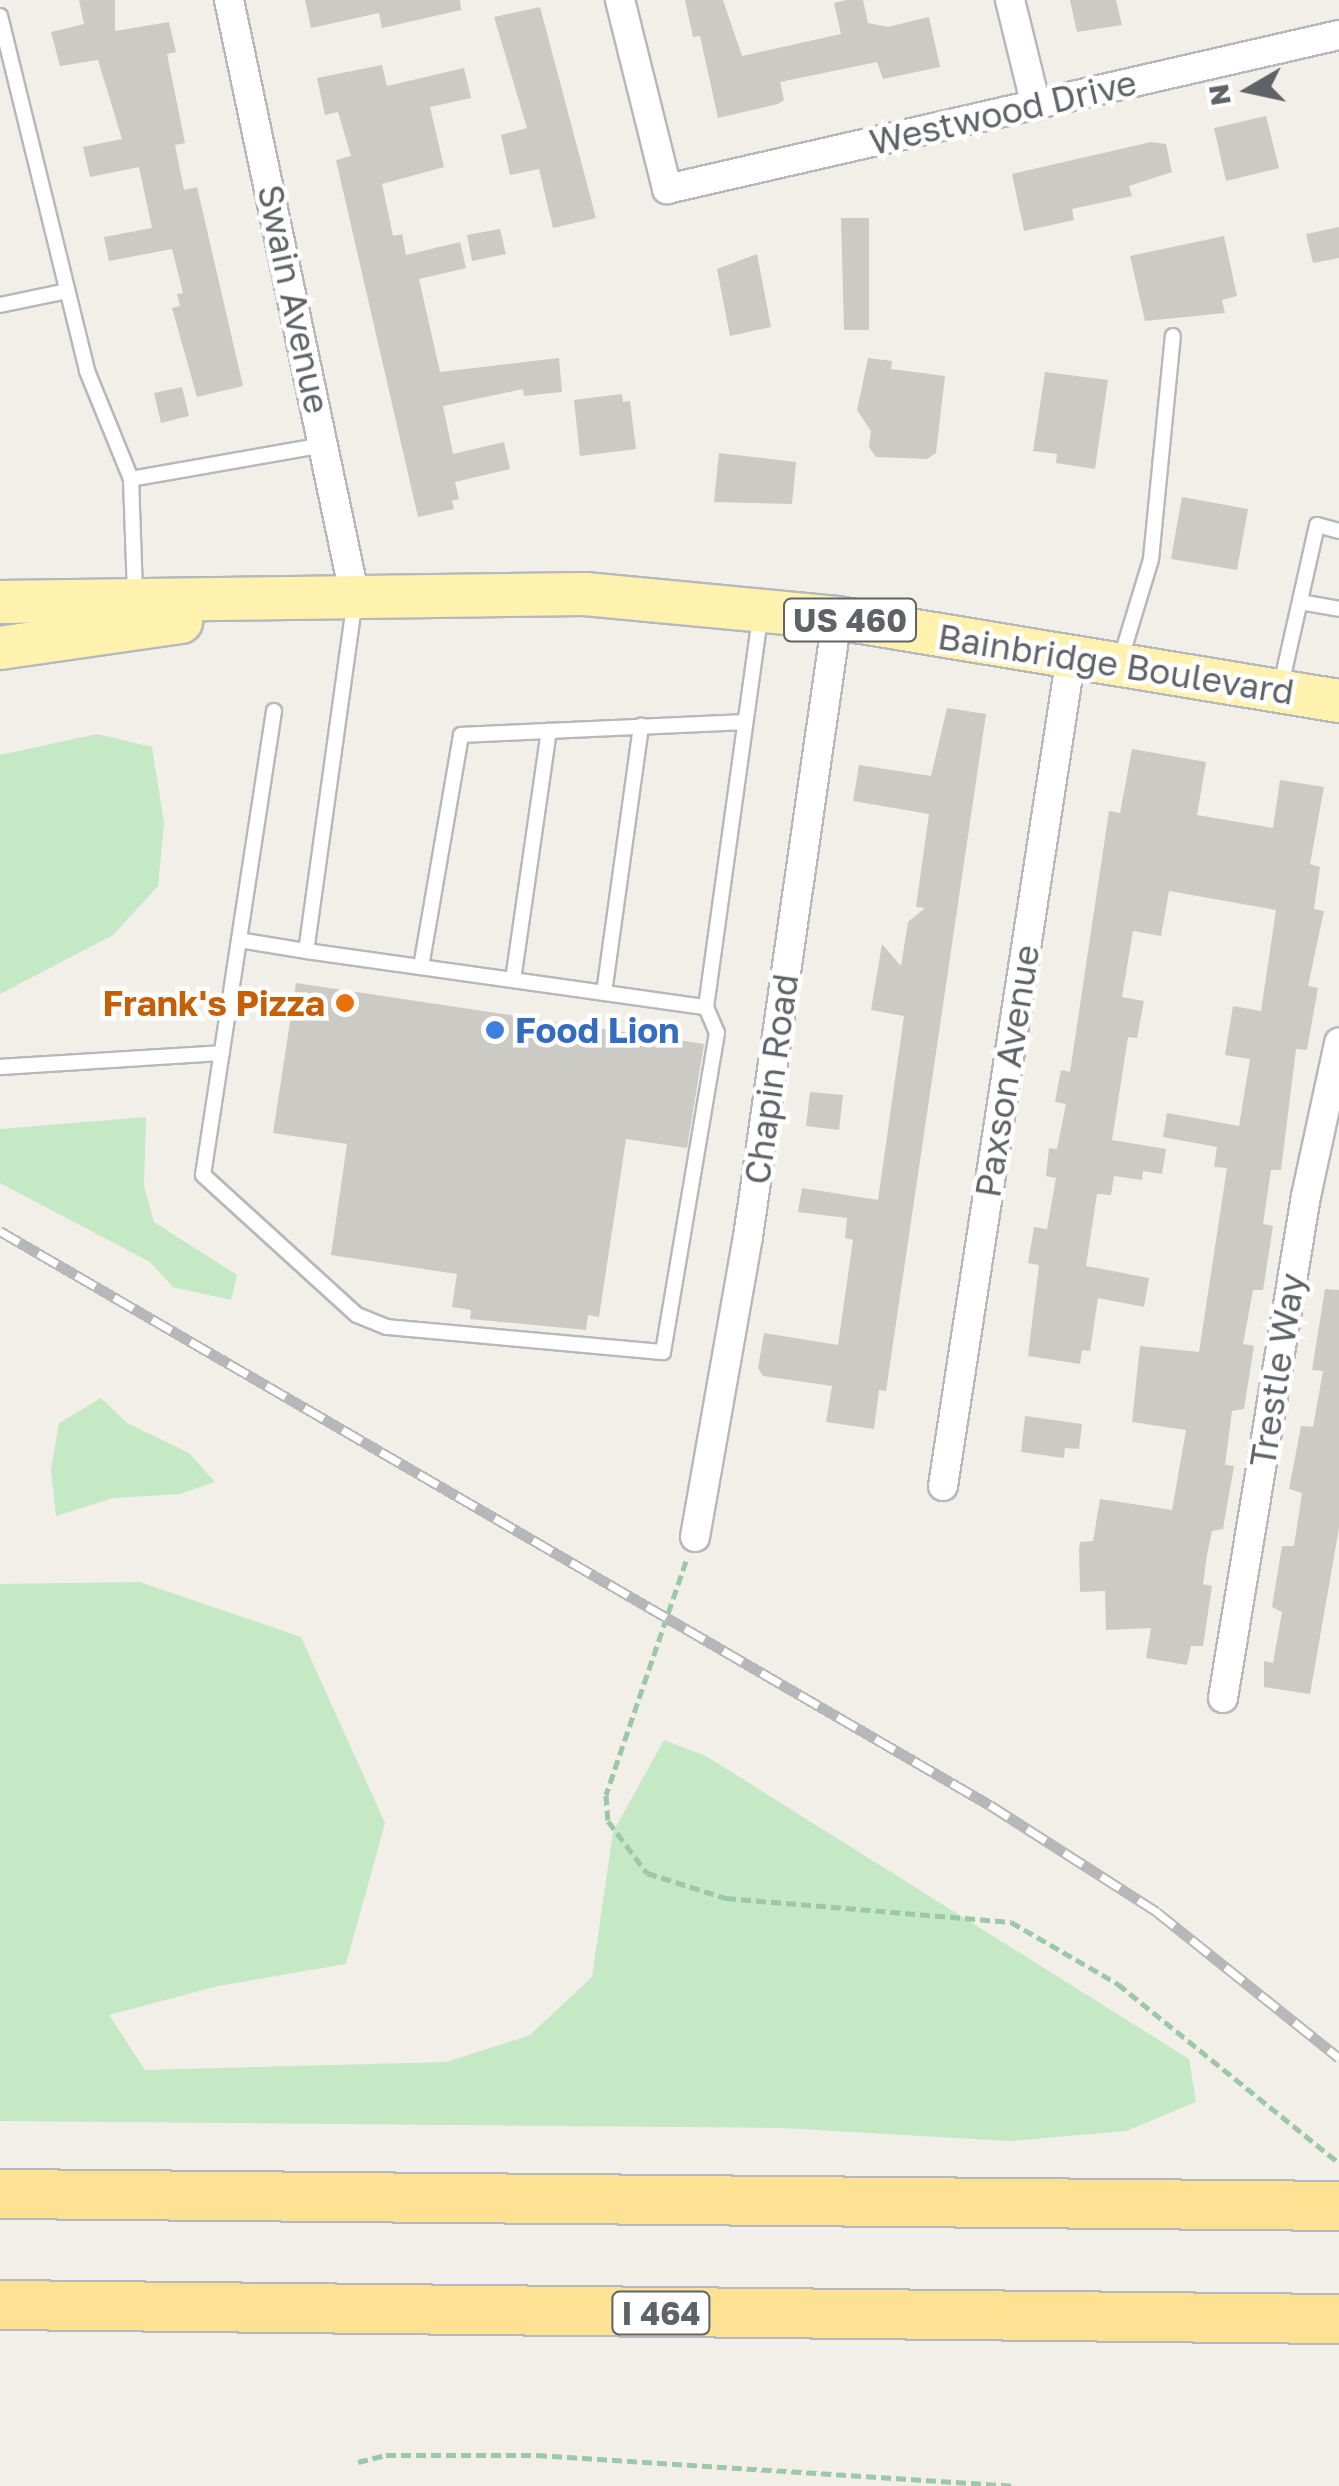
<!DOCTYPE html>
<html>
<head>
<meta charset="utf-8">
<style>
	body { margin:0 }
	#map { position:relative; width:1339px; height:2486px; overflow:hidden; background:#f1efe8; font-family:"Golos Text",sans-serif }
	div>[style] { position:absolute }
	.green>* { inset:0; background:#c5e8c5 }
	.building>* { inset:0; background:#cccac5 }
	.path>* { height:5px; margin-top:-2.5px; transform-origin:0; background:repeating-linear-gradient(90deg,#9cc7a9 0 10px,transparent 0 15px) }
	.roads { filter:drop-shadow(2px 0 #b5b8bc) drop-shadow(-2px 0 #b5b8bc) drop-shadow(0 2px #b5b8bc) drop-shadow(0 -2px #b5b8bc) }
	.service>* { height:14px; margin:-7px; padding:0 7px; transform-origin:7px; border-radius:7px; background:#fff }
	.minor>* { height:28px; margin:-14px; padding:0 14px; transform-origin:14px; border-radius:14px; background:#fff }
	.primary>* { height:42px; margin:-21px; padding:0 21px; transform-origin:21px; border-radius:21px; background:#fff2af }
	.motorway>* { height:48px; margin:-24px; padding:0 24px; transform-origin:24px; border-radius:24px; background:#fde293 }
	.rail>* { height:11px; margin-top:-5.5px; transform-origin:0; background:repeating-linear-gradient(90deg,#fff 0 22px,#b6b7b8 0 44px); box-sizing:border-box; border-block:2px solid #b6b7b8 }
	.dots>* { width:28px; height:28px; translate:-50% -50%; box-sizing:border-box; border:5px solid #fff; border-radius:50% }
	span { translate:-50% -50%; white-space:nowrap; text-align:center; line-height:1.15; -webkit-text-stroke:9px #fff; paint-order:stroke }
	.shield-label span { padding:2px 8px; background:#fff; border:2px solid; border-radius:8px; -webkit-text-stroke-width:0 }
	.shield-label { font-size:32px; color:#5f6368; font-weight:700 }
	.street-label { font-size:35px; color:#5f6368 }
	.food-label { font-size:35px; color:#c56008; font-weight:700 }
	.right { translate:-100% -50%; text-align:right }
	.shop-label { font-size:35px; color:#366cbe; font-weight:700 }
	.left { translate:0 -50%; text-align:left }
	.north { position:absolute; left:1199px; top:40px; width:100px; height:100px; -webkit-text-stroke:8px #fff; paint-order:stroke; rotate:261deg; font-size:28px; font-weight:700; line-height:40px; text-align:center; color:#5f6368 }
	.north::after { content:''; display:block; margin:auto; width:35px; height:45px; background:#5f6368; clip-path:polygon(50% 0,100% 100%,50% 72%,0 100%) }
</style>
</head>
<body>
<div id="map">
	<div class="green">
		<div style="clip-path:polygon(97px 734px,152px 747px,164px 823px,158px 886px,113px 935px,0 994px,0 755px)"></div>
		<div style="clip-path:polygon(146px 1117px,144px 1186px,154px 1222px,237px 1275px,231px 1300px,173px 1287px,150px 1262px,0 1183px,0 1129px)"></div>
		<div style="clip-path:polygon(101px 1398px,127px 1423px,189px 1453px,215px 1482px,180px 1494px,113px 1498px,56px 1516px,51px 1470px,59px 1423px)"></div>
		<div style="clip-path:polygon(140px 1582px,301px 1637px,385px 1823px,346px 1964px,218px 1986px,109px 2015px,145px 2070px,447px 2062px,530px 2035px,592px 1977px,613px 1832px,664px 1740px,706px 1756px,1189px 2059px,1196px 2102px,1126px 2131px,1009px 2141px,783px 2128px,0 2121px,0 1584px)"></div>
	</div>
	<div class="building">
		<div style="clip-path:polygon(79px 0,115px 0,115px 31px,169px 22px,176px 52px,167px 54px,185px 143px,175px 145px,184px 190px,197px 187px,243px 386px,197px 397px,172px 308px,180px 306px,177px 294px,183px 293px,172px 249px,109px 261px,104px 237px,152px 228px,139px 167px,90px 177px,83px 147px,122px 139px,98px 60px,60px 66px,51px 32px,84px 24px)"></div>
		<div style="clip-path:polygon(305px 0,460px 0,461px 10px,382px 28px,379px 13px,311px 28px)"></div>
		<div style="clip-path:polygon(685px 0,723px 0,742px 56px,841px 34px,834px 3px,846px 0,863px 0,868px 23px,888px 27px,929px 17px,940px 67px,883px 79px,877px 62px,780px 82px,784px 100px,778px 104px,718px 118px,700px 36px,693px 37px)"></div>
		<div style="clip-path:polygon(1070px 0,1116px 0,1122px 25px,1077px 32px)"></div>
		<div style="clip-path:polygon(540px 7px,596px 218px,553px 228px,539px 169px,510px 175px,501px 135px,527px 128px,494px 17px)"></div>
		<div style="clip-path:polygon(382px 65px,387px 86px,464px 68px,471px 98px,430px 107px,444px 167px,382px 184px,393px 236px,402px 234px,406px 255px,460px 242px,466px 268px,419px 279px,440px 372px,559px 358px,562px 392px,524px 396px,523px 389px,443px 406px,453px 454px,504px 442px,510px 469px,455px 482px,459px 499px,452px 501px,454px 509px,418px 517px,336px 160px,351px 156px,338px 112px,325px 115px,317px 78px)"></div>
		<div style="clip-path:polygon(1266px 116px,1279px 168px,1226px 181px,1214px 128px)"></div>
		<div style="clip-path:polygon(1151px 142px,1166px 144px,1172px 172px,1129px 186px,1132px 196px,1072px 209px,1074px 220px,1024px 231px,1012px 174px)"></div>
		<div style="clip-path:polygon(841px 218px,869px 218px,869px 330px,844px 330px)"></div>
		<div style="clip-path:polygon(1339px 227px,1339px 258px,1313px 263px,1306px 234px)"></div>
		<div style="clip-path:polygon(500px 229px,506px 254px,472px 261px,467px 235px)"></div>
		<div style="clip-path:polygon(1224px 236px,1237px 296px,1222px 300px,1225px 313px,1145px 321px,1130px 256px)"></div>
		<div style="clip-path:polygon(757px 254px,771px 327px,730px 336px,717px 269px)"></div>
		<div style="clip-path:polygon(868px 358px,892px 361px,891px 369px,945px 376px,936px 453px,927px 459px,876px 457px,869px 447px,871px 431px,857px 410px)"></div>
		<div style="clip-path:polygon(1045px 372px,1108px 380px,1095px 469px,1056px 463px,1057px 454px,1033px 451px)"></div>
		<div style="clip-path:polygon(182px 387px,189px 416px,161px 423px,154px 393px)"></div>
		<div style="clip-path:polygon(622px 394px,623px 402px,630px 401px,636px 449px,580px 456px,574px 400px)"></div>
		<div style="clip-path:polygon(719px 453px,796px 462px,792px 504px,714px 502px)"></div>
		<div style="clip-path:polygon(1182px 497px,1248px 509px,1237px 570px,1171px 559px)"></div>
		<div style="clip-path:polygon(947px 708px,986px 714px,886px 1391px,879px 1390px,874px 1429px,826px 1422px,832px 1386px,763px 1376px,758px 1368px,764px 1333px,838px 1345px,853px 1240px,845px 1238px,847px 1218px,798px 1212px,802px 1188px,878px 1200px,904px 1016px,871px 1010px,882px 944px,901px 966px,908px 922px,925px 908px,916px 907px,929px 814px,853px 801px,859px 765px,931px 776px)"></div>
		<div style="clip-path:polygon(1132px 749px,1206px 762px,1197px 815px,1273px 828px,1280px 780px,1324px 787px,1310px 864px,1320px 867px,1314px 909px,1324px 911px,1308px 986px,1318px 988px,1307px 1050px,1296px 1049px,1281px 1170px,1271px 1170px,1263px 1224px,1273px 1226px,1263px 1290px,1253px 1290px,1243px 1344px,1254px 1346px,1244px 1409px,1232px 1411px,1225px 1465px,1234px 1466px,1223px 1529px,1212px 1531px,1207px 1555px,1203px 1584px,1212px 1586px,1203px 1646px,1191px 1646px,1187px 1665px,1146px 1658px,1151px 1628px,1106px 1630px,1105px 1591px,1080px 1592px,1079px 1550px,1080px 1542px,1093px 1541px,1100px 1499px,1172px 1510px,1186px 1430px,1132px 1422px,1140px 1346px,1199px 1352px,1227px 1168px,1214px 1167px,1217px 1147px,1163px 1137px,1167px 1113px,1239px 1126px,1250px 1059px,1225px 1055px,1233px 1006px,1261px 1011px,1276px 910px,1169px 891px,1161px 936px,1133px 931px,1122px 997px,1144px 1001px,1137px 1038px,1128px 1037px,1112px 1140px,1166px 1149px,1162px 1174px,1143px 1171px,1142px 1180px,1114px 1176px,1111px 1195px,1097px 1194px,1086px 1266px,1149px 1278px,1144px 1307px,1098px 1298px,1090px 1351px,1082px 1350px,1080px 1364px,1028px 1356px,1039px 1265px,1028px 1263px,1034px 1227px,1047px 1229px,1056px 1178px,1046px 1176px,1049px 1148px,1057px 1149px,1066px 1104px,1055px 1102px,1061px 1070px,1070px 1072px,1109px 811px,1120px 813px)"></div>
		<div style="clip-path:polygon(296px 983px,704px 1044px,687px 1148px,626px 1139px,599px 1317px,588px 1315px,586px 1330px,470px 1319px,471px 1310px,452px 1307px,457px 1274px,331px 1255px,347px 1144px,273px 1133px)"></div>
		<div style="clip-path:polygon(810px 1092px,843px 1095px,839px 1130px,806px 1126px)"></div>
		<div style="clip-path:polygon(1325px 1289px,1339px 1290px,1339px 1528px,1310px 1694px,1264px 1687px,1264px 1661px,1273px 1663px,1282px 1612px,1272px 1607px,1282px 1546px,1294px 1546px,1302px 1493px,1289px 1489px,1301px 1426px,1313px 1427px,1323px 1371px,1312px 1370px)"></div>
		<div style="clip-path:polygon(1025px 1416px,1082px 1424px,1079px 1449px,1065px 1448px,1064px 1458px,1021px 1452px)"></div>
	</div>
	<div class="path">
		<div style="left:686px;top:1561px;width:247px;rotate:108.9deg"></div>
		<div style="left:606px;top:1795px;width:26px;rotate:86deg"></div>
		<div style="left:608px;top:1821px;width:65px;rotate:53.1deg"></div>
		<div style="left:647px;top:1873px;width:83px;rotate:17.6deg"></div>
		<div style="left:726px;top:1898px;width:286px;rotate:4.8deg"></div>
		<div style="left:1011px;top:1922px;width:124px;rotate:30.1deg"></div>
		<div style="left:1118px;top:1984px;width:284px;rotate:39deg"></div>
		<div style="left:358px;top:2462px;width:29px;rotate:-14deg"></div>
		<div style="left:386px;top:2455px;width:151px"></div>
		<div style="left:537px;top:2455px;width:477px;rotate:3.7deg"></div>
	</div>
	<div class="roads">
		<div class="service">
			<div style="left:0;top:16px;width:366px;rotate:76.2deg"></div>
			<div style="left:87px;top:371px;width:117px;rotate:67.8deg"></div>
			<div style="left:131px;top:479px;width:196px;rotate:-10deg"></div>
			<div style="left:0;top:305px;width:68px;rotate:-11.8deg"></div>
			<div style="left:131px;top:479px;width:115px;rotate:88deg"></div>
			<div style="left:355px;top:599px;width:355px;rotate:97.9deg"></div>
			<div style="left:306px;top:951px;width:404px;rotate:8deg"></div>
			<div style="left:706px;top:1007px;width:395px;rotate:-82.1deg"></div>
			<div style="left:1300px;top:602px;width:40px;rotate:10deg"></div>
			<div style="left:1121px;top:658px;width:103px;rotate:-73.1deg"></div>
			<div style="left:1151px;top:559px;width:224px;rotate:-84.4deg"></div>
			<div style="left:1281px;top:685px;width:164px;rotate:-77.3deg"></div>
			<div style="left:1317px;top:525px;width:23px;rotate:15deg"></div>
			<div style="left:274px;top:711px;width:469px;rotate:98.7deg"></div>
			<div style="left:203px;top:1175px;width:208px;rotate:42.3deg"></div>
			<div style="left:357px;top:1315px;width:32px;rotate:22deg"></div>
			<div style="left:387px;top:1327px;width:277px;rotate:5.2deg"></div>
			<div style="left:663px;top:1352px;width:324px;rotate:-80.4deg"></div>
			<div style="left:717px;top:1033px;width:28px;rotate:-113deg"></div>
			<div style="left:239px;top:940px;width:68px;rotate:9.3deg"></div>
			<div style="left:421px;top:967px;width:235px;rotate:-80.2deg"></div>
			<div style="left:461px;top:735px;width:284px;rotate:-2.6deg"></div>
			<div style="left:513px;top:980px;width:252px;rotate:-81.8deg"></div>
			<div style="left:604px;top:993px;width:270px;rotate:-82.1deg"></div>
			<div style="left:0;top:1067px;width:222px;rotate:-3.6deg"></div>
		</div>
		<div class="minor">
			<div style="left:229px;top:0;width:611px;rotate:78.1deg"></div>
			<div style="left:620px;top:0;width:195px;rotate:76deg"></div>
			<div style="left:667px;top:189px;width:689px;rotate:-12.91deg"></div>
			<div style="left:1010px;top:0;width:109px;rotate:76.2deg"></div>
			<div style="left:943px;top:1486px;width:840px;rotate:-81.23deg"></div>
			<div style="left:695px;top:1537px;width:305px;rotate:-80deg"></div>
			<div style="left:748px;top:1237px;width:625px;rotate:-81.82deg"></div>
			<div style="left:1223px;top:1698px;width:509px;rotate:-80.61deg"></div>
			<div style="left:1306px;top:1196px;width:157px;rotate:-77.8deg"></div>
		</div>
		<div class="primary">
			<div style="left:0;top:602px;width:585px;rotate:-0.78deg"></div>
			<div style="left:585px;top:594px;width:253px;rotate:5.4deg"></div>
			<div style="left:837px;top:618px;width:509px;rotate:9.39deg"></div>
			<div style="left:0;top:648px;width:183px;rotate:-8.2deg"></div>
		</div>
		<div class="motorway">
			<div style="left:0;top:2194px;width:1339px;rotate:0.51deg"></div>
			<div style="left:0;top:2305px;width:1339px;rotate:0.6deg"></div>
		</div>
	</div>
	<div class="rail">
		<div style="left:0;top:1231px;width:1144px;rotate:30.11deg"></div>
		<div style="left:990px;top:1805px;width:198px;rotate:32.6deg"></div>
		<div style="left:1157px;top:1912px;width:233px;rotate:38.7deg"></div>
	</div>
	<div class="dots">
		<div style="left:345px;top:1003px;background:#e8710a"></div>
		<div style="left:495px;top:1030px;background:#3f7fe0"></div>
	</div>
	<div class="shield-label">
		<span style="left:850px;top:620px">US 460</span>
		<span style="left:661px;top:2313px">I 464</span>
	</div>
	<div class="street-label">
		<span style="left:1003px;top:112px;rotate:-13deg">Westwood Drive</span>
		<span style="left:294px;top:299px;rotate:78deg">Swain Avenue</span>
		<span style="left:1116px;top:664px;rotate:9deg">Bainbridge Boulevard</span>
		<span style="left:1007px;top:1071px;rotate:-81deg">Paxson Avenue</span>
		<span style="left:771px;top:1079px;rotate:-82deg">Chapin Road</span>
		<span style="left:1277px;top:1370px;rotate:-81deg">Trestle Way</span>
	</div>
	<div class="food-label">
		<span class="right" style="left:325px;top:1003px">Frank's Pizza</span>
	</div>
	<div class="shop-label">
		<span class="left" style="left:515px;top:1030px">Food Lion</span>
	</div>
	<div class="north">N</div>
</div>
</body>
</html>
